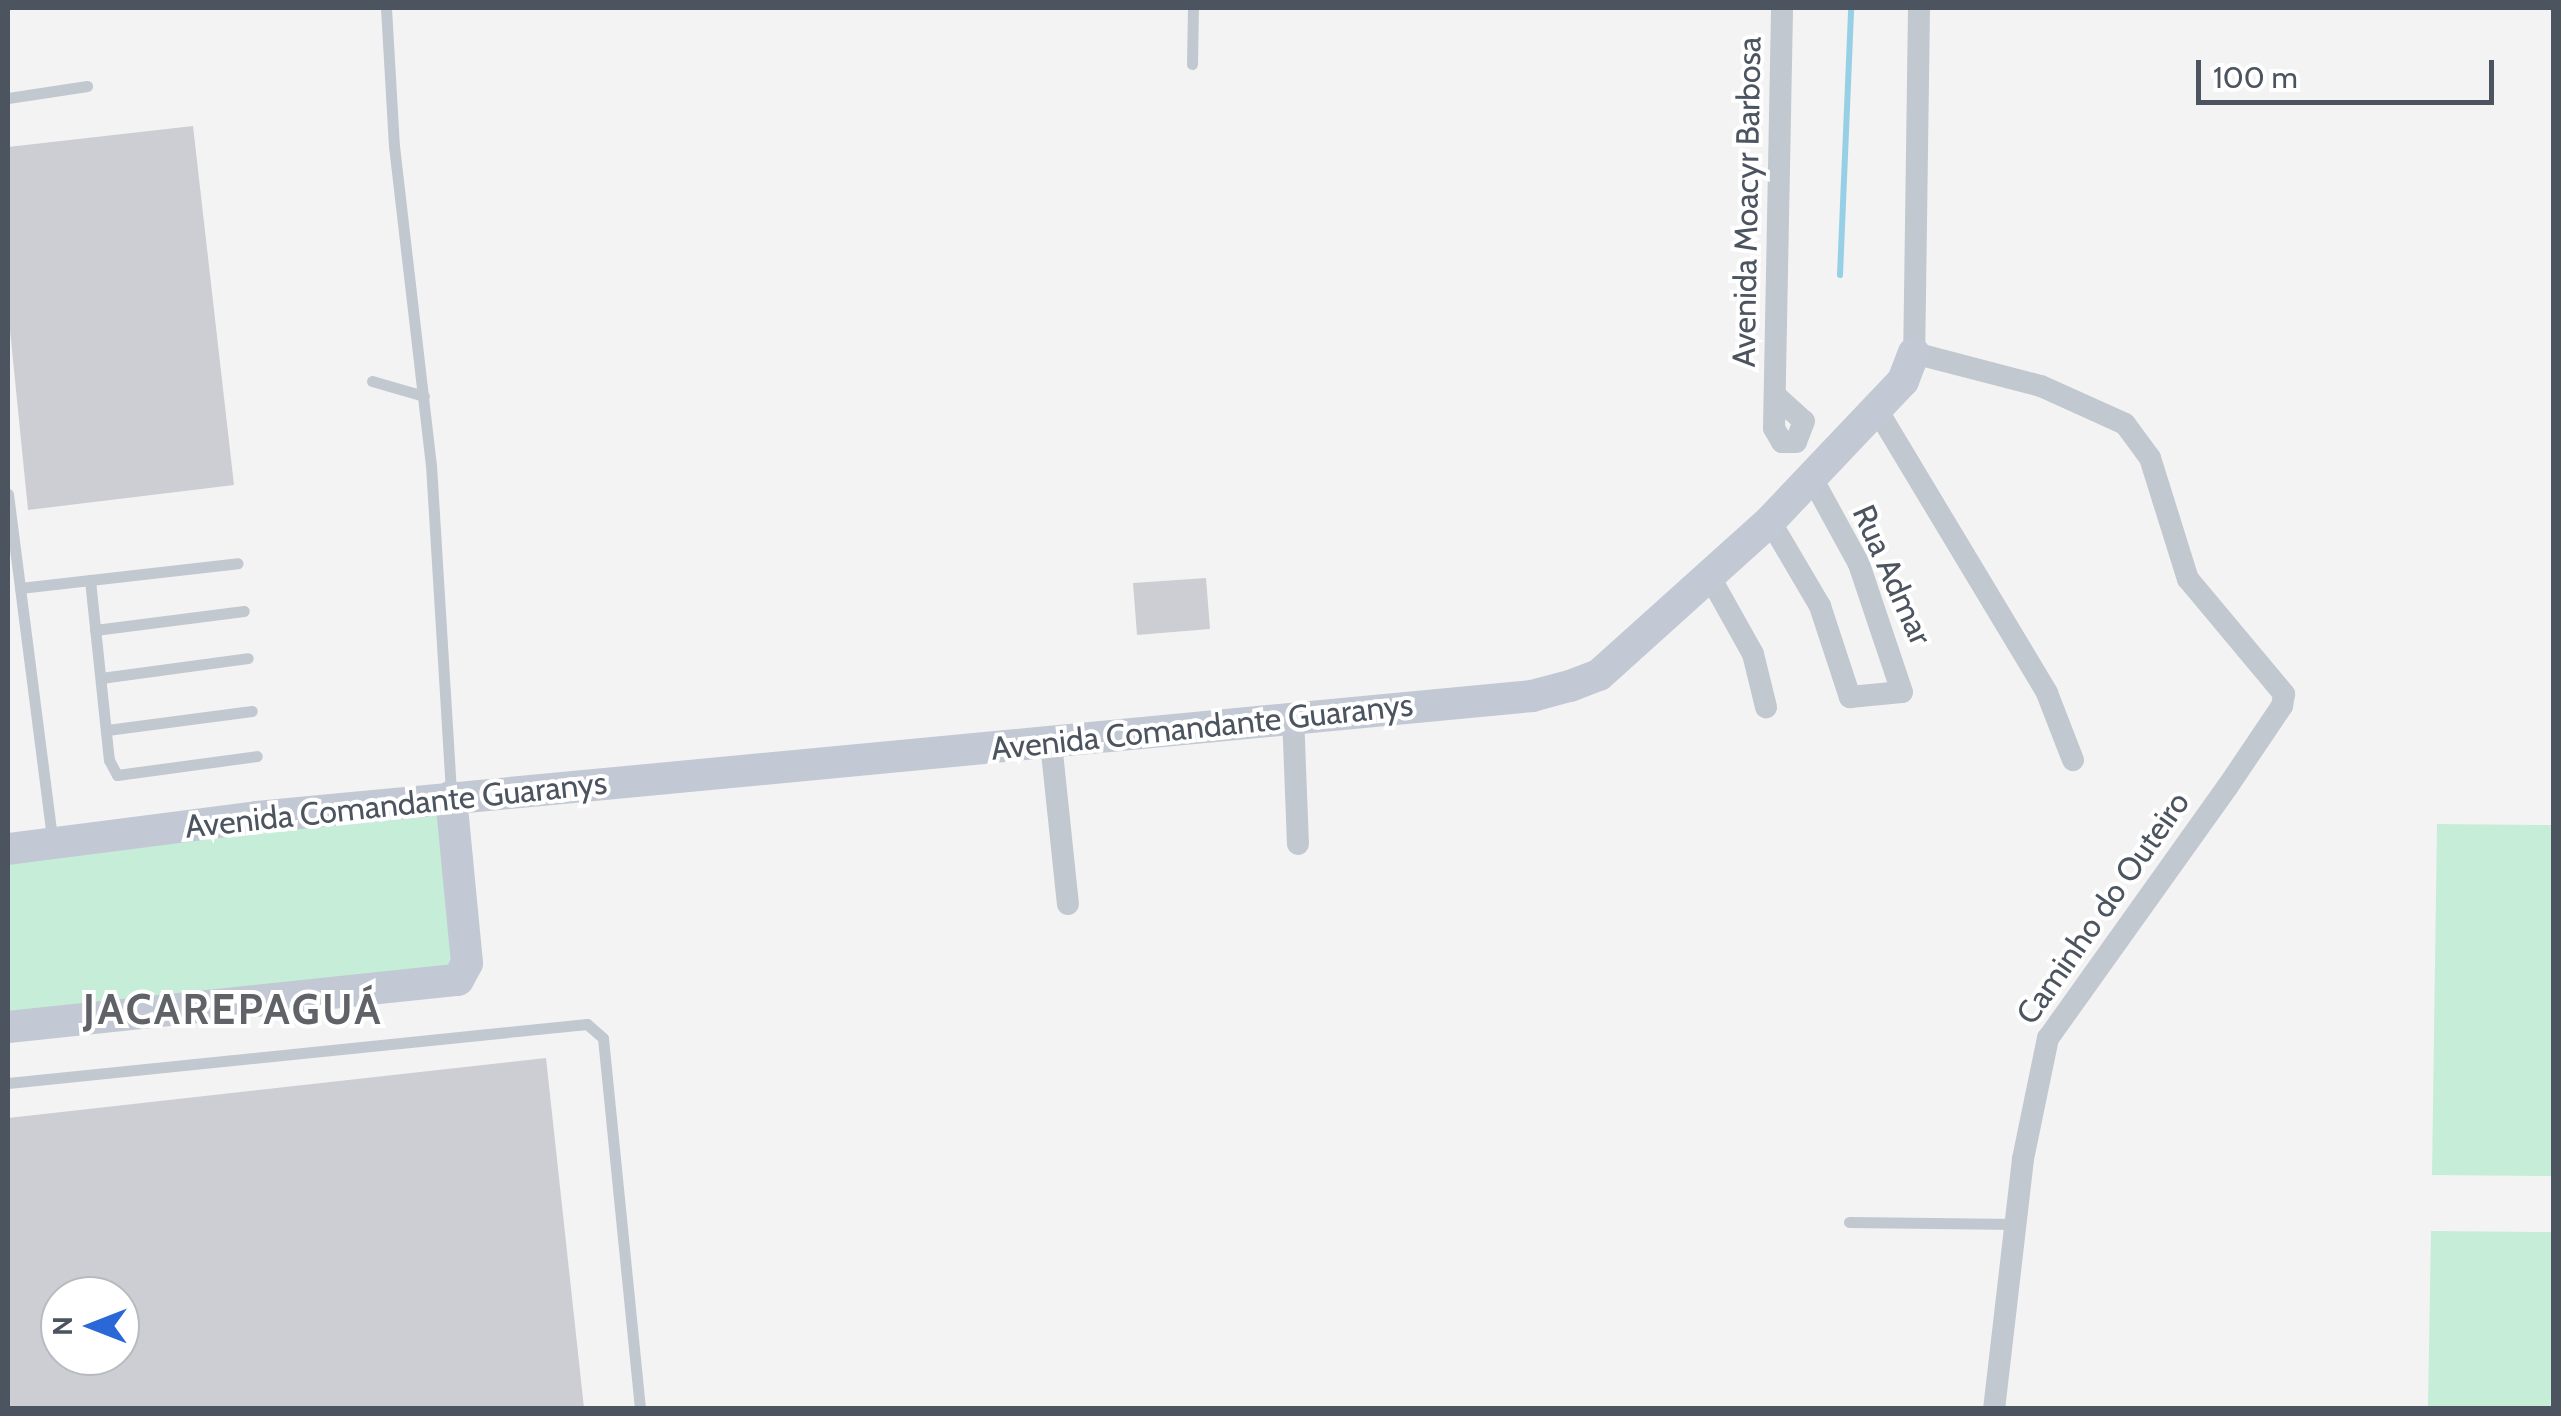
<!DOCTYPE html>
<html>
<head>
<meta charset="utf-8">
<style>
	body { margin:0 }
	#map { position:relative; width:2561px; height:1416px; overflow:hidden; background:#f4f3f3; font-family:Cabin,sans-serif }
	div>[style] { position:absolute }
	.green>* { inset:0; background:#c6edd8 }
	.stream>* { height:6px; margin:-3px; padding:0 3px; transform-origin:3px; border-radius:3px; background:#97d0e6 }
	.building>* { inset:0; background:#cdced4 }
	.lane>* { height:11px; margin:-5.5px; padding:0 5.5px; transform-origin:5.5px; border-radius:5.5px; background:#c2c8d0 }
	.street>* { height:22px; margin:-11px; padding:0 11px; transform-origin:11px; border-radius:11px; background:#c2c8d0 }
	.secondary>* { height:32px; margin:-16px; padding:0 16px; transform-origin:16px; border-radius:16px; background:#c2c9d4 }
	span { translate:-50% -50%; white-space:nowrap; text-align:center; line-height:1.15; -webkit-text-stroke:8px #fff; paint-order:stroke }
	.street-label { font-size:32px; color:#4b545f }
	.district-label { font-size:42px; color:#5f6267; font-weight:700; letter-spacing:2.5px }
	.frame { position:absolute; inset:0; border:10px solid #4b545f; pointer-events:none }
	.north { position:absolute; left:40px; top:1276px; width:100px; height:100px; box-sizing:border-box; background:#fff; border:2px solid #b7bbbf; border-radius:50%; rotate:270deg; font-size:28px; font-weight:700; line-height:40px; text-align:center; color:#4b545f }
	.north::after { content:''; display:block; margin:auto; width:35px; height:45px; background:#2a68d7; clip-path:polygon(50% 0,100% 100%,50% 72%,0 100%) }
	.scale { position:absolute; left:2196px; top:60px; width:298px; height:45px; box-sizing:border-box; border:5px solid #4b545f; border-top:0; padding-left:12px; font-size:30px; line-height:35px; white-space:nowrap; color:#4b545f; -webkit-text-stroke:8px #fff; paint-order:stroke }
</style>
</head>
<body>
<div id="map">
	<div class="green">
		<div style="clip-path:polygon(449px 799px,463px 941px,444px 978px,8px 1018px,8px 854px)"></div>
		<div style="clip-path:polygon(2437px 824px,2553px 825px,2553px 1176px,2432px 1175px)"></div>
		<div style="clip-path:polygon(2431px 1231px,2553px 1232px,2553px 1408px,2428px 1408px)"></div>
	</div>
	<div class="stream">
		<div style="left:1840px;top:275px;width:267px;rotate:-87.6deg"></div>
	</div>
	<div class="building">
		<div style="clip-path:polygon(193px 126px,234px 485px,28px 510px,8px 310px,8px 147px)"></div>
		<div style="clip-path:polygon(1206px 578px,1210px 629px,1137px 635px,1133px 583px)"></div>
		<div style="clip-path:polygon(evenodd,546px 1058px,584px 1408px,8px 1408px,8px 1118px,546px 1058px,60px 1296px,120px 1296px,120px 1356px,60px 1356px,60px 1296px)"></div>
	</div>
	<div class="lane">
		<div style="left:386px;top:8px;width:138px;rotate:86.7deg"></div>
		<div style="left:394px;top:146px;width:321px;rotate:83.4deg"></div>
		<div style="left:431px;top:465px;width:329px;rotate:86.5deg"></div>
		<div style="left:1192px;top:64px;width:56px;rotate:-89deg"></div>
		<div style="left:8px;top:98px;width:80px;rotate:-8.6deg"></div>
		<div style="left:372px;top:381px;width:54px;rotate:16.1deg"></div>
		<div style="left:8px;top:494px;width:348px;rotate:82.7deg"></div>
		<div style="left:90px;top:580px;width:181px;rotate:84deg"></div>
		<div style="left:109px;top:760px;width:17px;rotate:62deg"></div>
		<div style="left:117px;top:775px;width:141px;rotate:-7.7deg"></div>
		<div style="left:20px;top:588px;width:219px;rotate:-6.5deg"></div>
		<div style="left:95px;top:630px;width:150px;rotate:-7.3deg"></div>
		<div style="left:101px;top:678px;width:148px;rotate:-7.7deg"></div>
		<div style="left:107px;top:730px;width:146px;rotate:-7.5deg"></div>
		<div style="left:8px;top:1083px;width:582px;rotate:-5.82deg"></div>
		<div style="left:587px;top:1024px;width:21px;rotate:41deg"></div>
		<div style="left:603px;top:1038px;width:372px;rotate:84.3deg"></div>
		<div style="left:1849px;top:1222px;width:167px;rotate:0.7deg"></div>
	</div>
	<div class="street">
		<div style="left:1919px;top:8px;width:345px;rotate:90.8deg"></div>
		<div style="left:1914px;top:353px;width:131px;rotate:14.6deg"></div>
		<div style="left:2041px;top:386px;width:92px;rotate:24.3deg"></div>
		<div style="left:2125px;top:424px;width:42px;rotate:53.7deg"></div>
		<div style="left:2150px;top:458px;width:127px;rotate:72.6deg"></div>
		<div style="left:2188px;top:579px;width:150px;rotate:50.1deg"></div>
		<div style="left:2284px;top:694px;width:12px;rotate:99deg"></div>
		<div style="left:2282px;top:706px;width:97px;rotate:124deg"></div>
		<div style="left:2228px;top:786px;width:310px;rotate:125.5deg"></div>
		<div style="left:2048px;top:1038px;width:124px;rotate:101.7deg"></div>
		<div style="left:2023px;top:1159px;width:251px;rotate:96.6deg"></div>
		<div style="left:1777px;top:397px;width:36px;rotate:42deg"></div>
		<div style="left:1804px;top:421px;width:22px;rotate:111deg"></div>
		<div style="left:1796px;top:442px;width:14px;rotate:180deg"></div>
		<div style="left:1782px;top:442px;width:16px;rotate:-120deg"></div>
		<div style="left:1774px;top:428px;width:420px;rotate:-88.9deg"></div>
		<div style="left:1876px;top:408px;width:332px;rotate:59deg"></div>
		<div style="left:2047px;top:693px;width:72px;rotate:68.8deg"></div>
		<div style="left:1770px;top:521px;width:99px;rotate:59.5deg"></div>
		<div style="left:1820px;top:606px;width:96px;rotate:71.8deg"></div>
		<div style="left:1850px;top:697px;width:52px;rotate:-5.5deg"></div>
		<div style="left:1902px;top:692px;width:135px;rotate:-108.6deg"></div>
		<div style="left:1859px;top:564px;width:98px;rotate:-118.7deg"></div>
		<div style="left:1710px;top:577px;width:88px;rotate:60.8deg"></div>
		<div style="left:1753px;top:654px;width:55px;rotate:76.2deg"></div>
		<div style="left:1293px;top:715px;width:129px;rotate:87.8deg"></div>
		<div style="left:1051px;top:743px;width:162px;rotate:84deg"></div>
	</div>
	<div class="secondary">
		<div style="left:8px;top:849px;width:251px;rotate:-7.3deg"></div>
		<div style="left:257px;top:817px;width:1281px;rotate:-5.42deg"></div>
		<div style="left:1532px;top:696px;width:39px;rotate:-15deg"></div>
		<div style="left:1570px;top:686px;width:31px;rotate:-21deg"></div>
		<div style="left:1599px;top:675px;width:230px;rotate:-42deg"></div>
		<div style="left:1770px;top:521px;width:193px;rotate:-46.5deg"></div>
		<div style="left:1903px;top:381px;width:30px;rotate:-69deg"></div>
		<div style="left:8px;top:1027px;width:452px;rotate:-6deg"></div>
		<div style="left:458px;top:980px;width:19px;rotate:-62deg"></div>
		<div style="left:467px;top:963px;width:167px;rotate:-95.5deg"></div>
	</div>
	<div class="street-label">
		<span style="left:1747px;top:202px;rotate:-89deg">Avenida Moacyr Barbosa</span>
		<span style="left:1892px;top:575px;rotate:66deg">Rua Admar</span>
		<span style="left:1202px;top:727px;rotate:-6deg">Avenida Comandante Guaranys</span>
		<span style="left:396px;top:805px;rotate:-6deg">Avenida Comandante Guaranys</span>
		<span style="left:2103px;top:908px;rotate:-55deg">Caminho do Outeiro</span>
	</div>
	<div class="district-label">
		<span style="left:233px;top:1009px">JACAREPAGUÁ</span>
	</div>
	<div class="frame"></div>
	<div class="north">N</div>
	<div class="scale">100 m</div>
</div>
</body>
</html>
